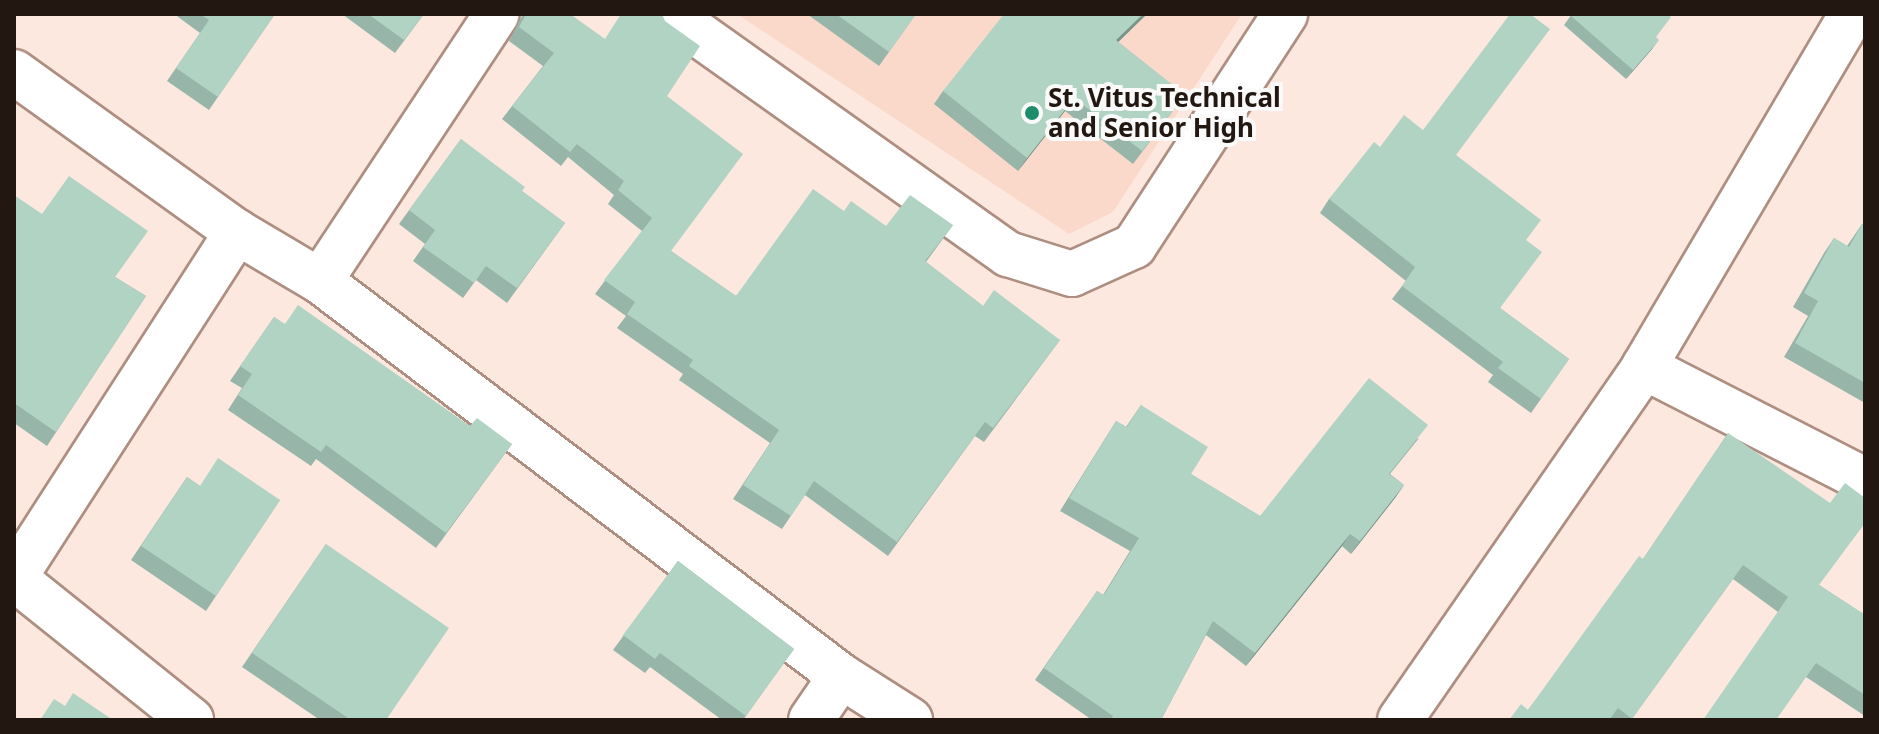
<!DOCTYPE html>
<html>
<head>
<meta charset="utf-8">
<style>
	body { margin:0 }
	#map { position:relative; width:1879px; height:734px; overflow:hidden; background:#fde8df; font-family:"Noto Sans",sans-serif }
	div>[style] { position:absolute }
	.built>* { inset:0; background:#fbd9ca }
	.roads { filter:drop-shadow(2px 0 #ae8e81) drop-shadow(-2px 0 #ae8e81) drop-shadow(0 2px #ae8e81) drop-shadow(0 -2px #ae8e81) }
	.street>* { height:44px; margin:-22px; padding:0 22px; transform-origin:22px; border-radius:22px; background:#fff }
	.wall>* { inset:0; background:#97b5a9 }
	.shaded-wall>* { inset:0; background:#7b9489 }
	.building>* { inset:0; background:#b0d3c4 }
	.dots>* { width:22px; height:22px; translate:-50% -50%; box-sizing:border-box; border:4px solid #fafafa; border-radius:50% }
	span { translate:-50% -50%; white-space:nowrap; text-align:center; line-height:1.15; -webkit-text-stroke:8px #fafafa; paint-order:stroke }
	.poi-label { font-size:26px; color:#221711; font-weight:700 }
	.left { translate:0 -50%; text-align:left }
	.frame { position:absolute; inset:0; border:16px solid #221711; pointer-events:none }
</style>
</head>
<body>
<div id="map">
	<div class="built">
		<div style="clip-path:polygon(737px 14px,1242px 14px,1113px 212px,1069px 234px)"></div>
	</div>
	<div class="roads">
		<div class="street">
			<div style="left:670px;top:14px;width:415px;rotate:35.4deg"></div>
			<div style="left:1008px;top:254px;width:67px;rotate:17.4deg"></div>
			<div style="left:1072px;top:274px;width:68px;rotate:-24.3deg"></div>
			<div style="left:1134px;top:246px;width:277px;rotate:-56.9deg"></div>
			<div style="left:14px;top:72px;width:274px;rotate:35.7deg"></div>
			<div style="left:237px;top:232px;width:96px;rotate:30.6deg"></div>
			<div style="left:320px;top:281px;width:654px;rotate:37.17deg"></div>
			<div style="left:841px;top:676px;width:82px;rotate:32.5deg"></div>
			<div style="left:320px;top:281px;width:320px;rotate:-56.5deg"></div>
			<div style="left:1644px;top:367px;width:248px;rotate:27.1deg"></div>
			<div style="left:14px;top:578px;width:412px;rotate:-57.2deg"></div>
			<div style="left:14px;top:578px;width:227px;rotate:38.7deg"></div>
			<div style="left:811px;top:720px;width:53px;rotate:-55.7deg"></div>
			<div style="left:1400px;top:720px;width:429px;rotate:-55.3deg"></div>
			<div style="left:1644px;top:367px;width:410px;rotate:-59.5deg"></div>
		</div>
	</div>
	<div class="wall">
		<div style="clip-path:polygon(174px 14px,275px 14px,209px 110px,167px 81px,200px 33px)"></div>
		<div style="clip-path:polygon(342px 14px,424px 14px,395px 53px)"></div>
		<div style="clip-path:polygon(523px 14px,570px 14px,667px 96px,671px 251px,736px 296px,844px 211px,886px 226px,953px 225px,926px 262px,983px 306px,1060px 340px,984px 442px,975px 436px,888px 556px,805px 495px,782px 529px,733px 499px,770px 443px,679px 380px,683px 374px,617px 328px,626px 316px,595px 294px,642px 231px,608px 204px,614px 195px,568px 157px,561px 166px,502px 119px,543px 66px,509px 41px)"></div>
		<div style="clip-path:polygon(807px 14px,916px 14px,879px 66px)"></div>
		<div style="clip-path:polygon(1088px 14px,1147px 14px,1118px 42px,1185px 95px,1133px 164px,1065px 111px,1018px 171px,934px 104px,943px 91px)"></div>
		<div style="clip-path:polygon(1572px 14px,1656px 37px,1652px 49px,1626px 79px,1564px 25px)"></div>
		<div style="clip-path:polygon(461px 139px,522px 191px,565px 223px,507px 303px,476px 280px,463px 298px,413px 261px,425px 244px,399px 224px)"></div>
		<div style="clip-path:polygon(1380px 147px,1456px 155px,1526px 240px,1500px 308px,1569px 359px,1531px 413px,1488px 382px,1493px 375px,1392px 299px,1406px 281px,1320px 213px,1329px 199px)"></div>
		<div style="clip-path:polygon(14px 195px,115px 277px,146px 296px,47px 446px,14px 423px)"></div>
		<div style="clip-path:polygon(1862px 224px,1865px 226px,1865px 403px,1784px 357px,1808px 316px,1793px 307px,1824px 253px,1834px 238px,1847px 246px)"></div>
		<div style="clip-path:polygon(274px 317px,284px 324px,470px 426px,512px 444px,436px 548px,316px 459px,311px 466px,228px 410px,242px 388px,230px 381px)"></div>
		<div style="clip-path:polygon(1141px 405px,1191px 474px,1260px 516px,1419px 438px,1390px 474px,1404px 485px,1395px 498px,1351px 554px,1342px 546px,1246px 666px,1206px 635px,1161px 720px,1092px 720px,1035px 680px,1097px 591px,1103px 595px,1130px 551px,1060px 511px,1116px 421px,1126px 427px)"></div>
		<div style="clip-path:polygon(1728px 433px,1819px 585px,1865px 615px,1865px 716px,1806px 677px,1778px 612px,1733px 579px,1631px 720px,1509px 720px,1528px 710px,1643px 559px)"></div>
		<div style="clip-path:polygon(187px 477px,200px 486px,280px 500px,206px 611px,131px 560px)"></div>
		<div style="clip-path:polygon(326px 544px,386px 720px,320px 720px,242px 667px)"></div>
		<div style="clip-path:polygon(678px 561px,794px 649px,743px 720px,722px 720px,650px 667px,645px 673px,613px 650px)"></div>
	</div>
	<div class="shaded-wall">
		<div style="clip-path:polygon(1143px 14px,1147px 14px,1107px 53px,1116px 40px)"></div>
		<div style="clip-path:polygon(1659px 40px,1652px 49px,1626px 79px,1633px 70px)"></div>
		<div style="clip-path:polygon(1074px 98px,1065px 111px,1018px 171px,1027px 158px)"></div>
		<div style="clip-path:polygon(1404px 485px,1395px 498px,1351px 554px,1360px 541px)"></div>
		<div style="clip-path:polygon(1350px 534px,1342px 546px,1246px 666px,1255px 653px)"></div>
	</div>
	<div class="building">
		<div style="clip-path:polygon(200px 14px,275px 14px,218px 97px,176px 68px,209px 20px)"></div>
		<div style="clip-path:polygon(368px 14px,424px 14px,404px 40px)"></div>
		<div style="clip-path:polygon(526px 14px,570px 14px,605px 39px,621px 14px,662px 14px,665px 21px,700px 46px,667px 96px,743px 154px,671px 251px,736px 296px,813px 189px,844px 211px,851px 201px,886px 226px,910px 195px,953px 225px,925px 261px,983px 306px,994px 290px,1060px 340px,993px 428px,985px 422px,897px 542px,814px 481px,791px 516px,743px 485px,779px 430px,689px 366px,693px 360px,627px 314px,635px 302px,604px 280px,652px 218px,618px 190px,624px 181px,577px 144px,570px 152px,512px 106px,554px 53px,519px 27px)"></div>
		<div style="clip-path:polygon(836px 14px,916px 14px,889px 52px)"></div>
		<div style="clip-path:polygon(1004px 14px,1082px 14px,1085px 16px,1088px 14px,1143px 14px,1116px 40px,1185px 95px,1142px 151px,1074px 98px,1027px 158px,943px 91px)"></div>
		<div style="clip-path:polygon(1510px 14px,1530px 14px,1550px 29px,1456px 155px,1541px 220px,1526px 240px,1542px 252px,1500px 308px,1569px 359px,1541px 399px,1498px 368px,1503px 362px,1402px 286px,1415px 267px,1329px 199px,1374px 142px,1380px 147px,1404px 115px,1423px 130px)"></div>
		<div style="clip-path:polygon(1572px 14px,1667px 14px,1671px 17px,1656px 37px,1659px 40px,1633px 70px,1571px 16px)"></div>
		<div style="clip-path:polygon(461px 139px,525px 187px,522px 191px,565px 223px,517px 288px,486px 266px,474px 283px,423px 247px,435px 230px,409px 210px)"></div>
		<div style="clip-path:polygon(69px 176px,148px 231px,115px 277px,146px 296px,56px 432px,14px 403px,14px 195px,42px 214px)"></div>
		<div style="clip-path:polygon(1862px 224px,1865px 226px,1865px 383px,1795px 343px,1818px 301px,1804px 293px,1834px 238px,1849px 247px)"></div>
		<div style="clip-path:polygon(298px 305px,470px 426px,477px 418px,512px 444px,446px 533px,326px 445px,321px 452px,238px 395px,252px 374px,240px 366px,274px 317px,285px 324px)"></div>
		<div style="clip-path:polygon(1369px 378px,1428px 425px,1389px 474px,1404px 485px,1360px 541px,1350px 534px,1255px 653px,1213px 621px,1161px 720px,1111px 720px,1113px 716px,1044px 668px,1097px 591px,1104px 595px,1139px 538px,1069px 498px,1116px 421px,1127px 427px,1141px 405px,1208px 447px,1191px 474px,1260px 516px)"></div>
		<div style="clip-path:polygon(1728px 433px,1830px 503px,1845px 483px,1865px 498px,1865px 523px,1819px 585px,1865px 615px,1865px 695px,1816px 663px,1776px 720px,1703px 720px,1788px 597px,1743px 565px,1632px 719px,1618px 708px,1609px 720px,1509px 720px,1521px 704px,1528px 710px,1639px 556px,1643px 559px)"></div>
		<div style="clip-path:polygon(218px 458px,280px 500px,216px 596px,141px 546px,187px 477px,200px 486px)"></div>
		<div style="clip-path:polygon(326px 544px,449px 628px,386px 720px,351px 720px,252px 653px)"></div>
		<div style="clip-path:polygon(678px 561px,794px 649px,746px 716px,660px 653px,655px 659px,623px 635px)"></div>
		<div style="clip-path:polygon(73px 693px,113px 720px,40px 720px,54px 699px,65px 706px)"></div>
	</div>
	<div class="dots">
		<div style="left:1032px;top:113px;background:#1f8c6b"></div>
	</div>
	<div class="poi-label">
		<span class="left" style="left:1048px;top:113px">St. Vitus Technical<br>and Senior High</span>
	</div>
	<div class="frame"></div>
</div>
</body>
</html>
